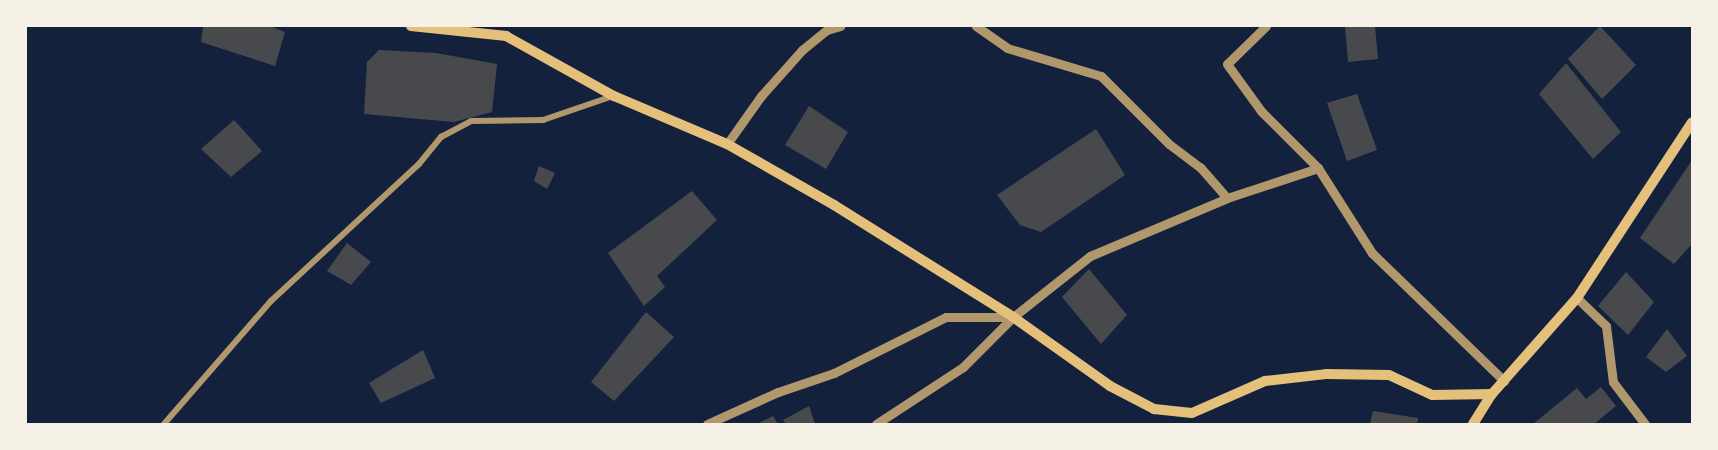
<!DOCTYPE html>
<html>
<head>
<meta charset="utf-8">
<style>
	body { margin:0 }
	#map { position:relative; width:1718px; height:450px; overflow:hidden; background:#14213d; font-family:"PT Serif",serif }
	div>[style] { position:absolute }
	.building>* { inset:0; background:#48494c }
	.minor>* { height:6px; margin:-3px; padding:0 3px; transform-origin:3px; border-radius:3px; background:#b1986c }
	.tertiary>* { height:9px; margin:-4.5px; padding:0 4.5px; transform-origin:4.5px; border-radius:4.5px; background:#b1986c }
	.secondary>* { height:10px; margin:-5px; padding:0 5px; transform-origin:5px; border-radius:5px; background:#e5c07b }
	span { translate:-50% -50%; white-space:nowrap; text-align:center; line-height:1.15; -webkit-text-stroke:6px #f6f1e7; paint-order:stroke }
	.frame { position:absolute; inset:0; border:27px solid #f6f1e7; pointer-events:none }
</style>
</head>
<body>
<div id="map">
	<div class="building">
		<div style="clip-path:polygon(198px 26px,269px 26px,285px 32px,275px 66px,201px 42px,203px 27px)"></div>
		<div style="clip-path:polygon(1345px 26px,1375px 26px,1378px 59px,1348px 62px)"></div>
		<div style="clip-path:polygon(1600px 26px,1636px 65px,1602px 99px,1568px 59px)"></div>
		<div style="clip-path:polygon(379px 50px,436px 53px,497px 64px,492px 112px,454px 122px,364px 114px,367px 62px)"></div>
		<div style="clip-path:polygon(1566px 63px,1621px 132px,1593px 159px,1539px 94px)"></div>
		<div style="clip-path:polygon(1357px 94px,1377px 150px,1347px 161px,1327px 103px)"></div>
		<div style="clip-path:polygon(809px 106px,848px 132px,826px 169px,785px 145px)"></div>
		<div style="clip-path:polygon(234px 120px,262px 151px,231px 177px,201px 149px)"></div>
		<div style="clip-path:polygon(1096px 129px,1125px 175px,1041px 232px,1020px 225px,997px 195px)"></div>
		<div style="clip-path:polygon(1692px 160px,1692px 244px,1674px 264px,1640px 238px)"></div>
		<div style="clip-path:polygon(539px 166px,555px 173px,547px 189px,534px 181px)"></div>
		<div style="clip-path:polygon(692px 191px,717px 220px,657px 276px,665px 287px,644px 306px,608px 253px)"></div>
		<div style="clip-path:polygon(347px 243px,371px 262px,351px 285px,327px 271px)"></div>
		<div style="clip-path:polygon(1089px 269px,1127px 315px,1101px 344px,1062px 297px)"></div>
		<div style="clip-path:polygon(1626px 272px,1654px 302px,1628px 335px,1598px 306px)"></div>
		<div style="clip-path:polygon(646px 312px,674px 337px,614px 401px,591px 382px)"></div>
		<div style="clip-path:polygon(1667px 329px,1687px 356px,1666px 372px,1646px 357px)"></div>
		<div style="clip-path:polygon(423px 350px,435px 378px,381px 403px,369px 383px)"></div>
		<div style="clip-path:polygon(1601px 387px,1616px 406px,1594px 424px,1533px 424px,1577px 388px,1586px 399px)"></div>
		<div style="clip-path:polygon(809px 406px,815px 424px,786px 424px,783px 420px)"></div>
		<div style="clip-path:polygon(1373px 411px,1418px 418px,1417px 424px,1370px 424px)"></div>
		<div style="clip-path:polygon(773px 416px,778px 424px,757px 424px)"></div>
	</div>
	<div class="minor">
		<div style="left:164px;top:424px;width:163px;rotate:-49deg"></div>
		<div style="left:271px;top:301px;width:202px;rotate:-42.8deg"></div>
		<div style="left:419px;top:164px;width:35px;rotate:-51deg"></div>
		<div style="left:441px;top:137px;width:34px;rotate:-28deg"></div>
		<div style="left:471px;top:121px;width:72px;rotate:-0.8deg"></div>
		<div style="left:543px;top:120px;width:74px;rotate:-18.9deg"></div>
	</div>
	<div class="tertiary">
		<div style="left:976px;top:26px;width:38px;rotate:35deg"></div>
		<div style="left:1007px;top:48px;width:98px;rotate:16.6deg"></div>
		<div style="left:1101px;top:76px;width:96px;rotate:45deg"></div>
		<div style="left:1169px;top:144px;width:39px;rotate:37deg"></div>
		<div style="left:1200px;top:167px;width:41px;rotate:48.9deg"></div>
		<div style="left:1266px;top:26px;width:54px;rotate:135.7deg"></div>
		<div style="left:1227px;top:64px;width:58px;rotate:54.1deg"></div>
		<div style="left:1261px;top:111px;width:81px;rotate:45deg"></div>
		<div style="left:727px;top:144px;width:59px;rotate:-54.7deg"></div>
		<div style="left:761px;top:96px;width:62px;rotate:-48.3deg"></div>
		<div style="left:802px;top:50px;width:32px;rotate:-39deg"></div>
		<div style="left:827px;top:30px;width:14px;rotate:-17deg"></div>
		<div style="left:1577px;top:298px;width:40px;rotate:44deg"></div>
		<div style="left:1606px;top:326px;width:56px;rotate:82.9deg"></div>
		<div style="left:1613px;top:382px;width:53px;rotate:52.7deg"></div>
		<div style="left:707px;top:424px;width:78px;rotate:-24.3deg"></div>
		<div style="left:778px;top:392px;width:59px;rotate:-18.7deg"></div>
		<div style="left:834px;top:373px;width:125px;rotate:-26.6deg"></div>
		<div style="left:946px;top:317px;width:67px"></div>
		<div style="left:876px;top:424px;width:104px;rotate:-33.2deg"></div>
		<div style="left:963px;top:367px;width:71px;rotate:-45deg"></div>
		<div style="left:1013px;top:317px;width:98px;rotate:-38.4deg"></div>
		<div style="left:1090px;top:256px;width:149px;rotate:-22.9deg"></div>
		<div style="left:1227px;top:198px;width:96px;rotate:-18.2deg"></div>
		<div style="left:1318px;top:168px;width:101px;rotate:57.6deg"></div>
		<div style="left:1372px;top:253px;width:184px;rotate:44.1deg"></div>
	</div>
	<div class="secondary">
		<div style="left:411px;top:26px;width:96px;rotate:6deg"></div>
		<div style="left:506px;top:36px;width:124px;rotate:29.1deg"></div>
		<div style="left:614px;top:96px;width:123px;rotate:23deg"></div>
		<div style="left:727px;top:144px;width:123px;rotate:29.7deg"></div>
		<div style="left:834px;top:205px;width:211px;rotate:32deg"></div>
		<div style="left:1013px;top:317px;width:119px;rotate:35.4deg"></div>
		<div style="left:1110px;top:386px;width:50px;rotate:27.6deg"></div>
		<div style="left:1154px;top:409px;width:38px;rotate:6deg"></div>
		<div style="left:1192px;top:413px;width:80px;rotate:-23.7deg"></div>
		<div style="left:1265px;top:381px;width:61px;rotate:-6.5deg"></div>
		<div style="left:1326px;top:374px;width:63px;rotate:0.9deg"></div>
		<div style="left:1389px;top:375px;width:47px;rotate:24.9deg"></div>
		<div style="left:1432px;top:395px;width:60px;rotate:-1deg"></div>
		<div style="left:1473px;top:424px;width:36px;rotate:-58deg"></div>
		<div style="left:1492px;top:394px;width:128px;rotate:-48.5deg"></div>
		<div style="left:1577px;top:298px;width:210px;rotate:-56.8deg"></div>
	</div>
	<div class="frame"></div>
</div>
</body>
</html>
